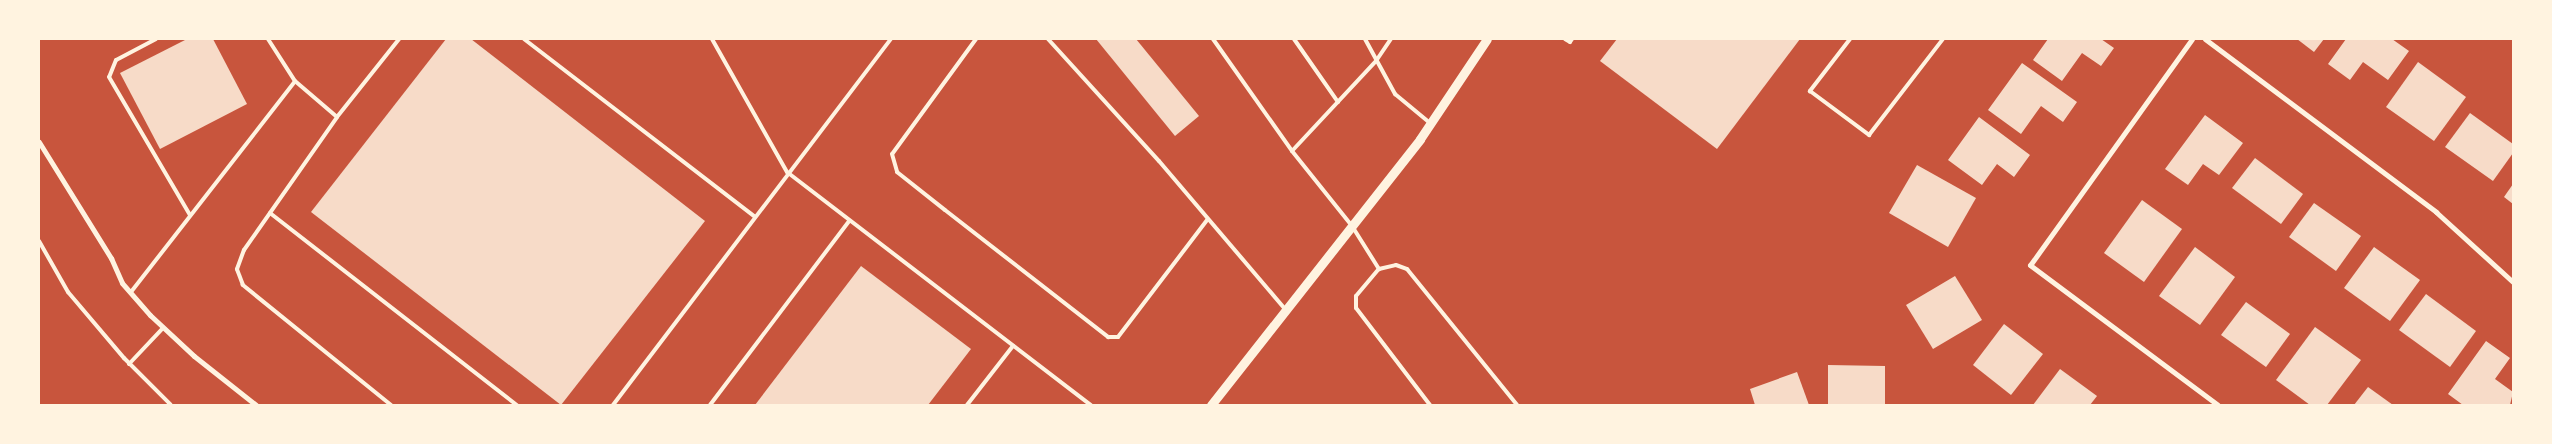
<!DOCTYPE html>
<html>
<head>
<meta charset="utf-8">
<style>
	body { margin:0 }
	#map { position:relative; width:2552px; height:444px; overflow:hidden; background:#c8553d; font-family:"Open Sans",sans-serif }
	div>[style] { position:absolute }
	.building>* { inset:0; background:#f7dbc8 }
	.service>* { height:4px; margin:-2px; padding:0 2px; transform-origin:2px; border-radius:2px; background:#fff3e0 }
	.minor>* { height:5px; margin:-2.5px; padding:0 2.5px; transform-origin:2.5px; border-radius:2.5px; background:#fff3e0 }
	.tertiary>* { height:9px; margin:-4.5px; padding:0 4.5px; transform-origin:4.5px; border-radius:4.5px; background:#fff3e0 }
	span { translate:-50% -50%; white-space:nowrap; text-align:center; line-height:1.15; -webkit-text-stroke:4.5px #fff3e0; paint-order:stroke }
	.frame { position:absolute; inset:0; border:40px solid #fff3e0; pointer-events:none }
</style>
</head>
<body>
<div id="map">
	<div class="building">
		<div style="clip-path:polygon(187px 39px,213px 39px,247px 104px,160px 149px,120px 73px)"></div>
		<div style="clip-path:polygon(446px 39px,471px 39px,705px 221px,561px 405px,311px 212px)"></div>
		<div style="clip-path:polygon(1096px 39px,1136px 39px,1199px 116px,1175px 136px)"></div>
		<div style="clip-path:polygon(1617px 39px,1800px 39px,1717px 149px,1600px 61px)"></div>
		<div style="clip-path:polygon(2048px 39px,2101px 39px,2114px 48px,2101px 66px,2082px 53px,2062px 81px,2033px 60px)"></div>
		<div style="clip-path:polygon(2297px 39px,2324px 39px,2314px 52px)"></div>
		<div style="clip-path:polygon(2346px 39px,2392px 39px,2409px 51px,2388px 80px,2363px 62px,2350px 80px,2328px 64px)"></div>
		<div style="clip-path:polygon(2418px 62px,2466px 97px,2434px 141px,2386px 107px)"></div>
		<div style="clip-path:polygon(2022px 63px,2077px 102px,2063px 122px,2041px 106px,2021px 134px,1988px 110px)"></div>
		<div style="clip-path:polygon(2470px 113px,2513px 144px,2513px 153px,2493px 181px,2445px 147px)"></div>
		<div style="clip-path:polygon(2205px 115px,2243px 143px,2219px 175px,2203px 164px,2188px 185px,2165px 169px)"></div>
		<div style="clip-path:polygon(1979px 117px,2030px 155px,2014px 177px,1997px 164px,1982px 185px,1948px 160px)"></div>
		<div style="clip-path:polygon(2255px 158px,2303px 194px,2281px 224px,2232px 188px)"></div>
		<div style="clip-path:polygon(1917px 165px,1976px 198px,1948px 247px,1889px 213px)"></div>
		<div style="clip-path:polygon(2513px 184px,2513px 204px,2504px 197px)"></div>
		<div style="clip-path:polygon(2142px 200px,2182px 229px,2144px 282px,2104px 253px)"></div>
		<div style="clip-path:polygon(2314px 203px,2361px 236px,2336px 271px,2289px 237px)"></div>
		<div style="clip-path:polygon(2195px 247px,2235px 277px,2200px 325px,2159px 296px)"></div>
		<div style="clip-path:polygon(2374px 247px,2420px 280px,2390px 321px,2344px 288px)"></div>
		<div style="clip-path:polygon(861px 266px,971px 349px,928px 405px,755px 405px)"></div>
		<div style="clip-path:polygon(1955px 276px,1982px 320px,1933px 349px,1906px 305px)"></div>
		<div style="clip-path:polygon(2426px 294px,2476px 331px,2450px 367px,2399px 330px)"></div>
		<div style="clip-path:polygon(2246px 302px,2290px 334px,2266px 367px,2221px 335px)"></div>
		<div style="clip-path:polygon(2004px 324px,2043px 354px,2011px 395px,1973px 365px)"></div>
		<div style="clip-path:polygon(2315px 327px,2361px 360px,2327px 405px,2310px 405px,2276px 380px)"></div>
		<div style="clip-path:polygon(2486px 341px,2510px 358px,2495px 379px,2513px 392px,2510px 405px,2463px 405px,2448px 394px)"></div>
		<div style="clip-path:polygon(1828px 365px,1885px 366px,1885px 405px,1828px 405px)"></div>
		<div style="clip-path:polygon(2060px 369px,2097px 396px,2090px 405px,2033px 405px)"></div>
		<div style="clip-path:polygon(1797px 372px,1809px 405px,1755px 405px,1750px 389px)"></div>
		<div style="clip-path:polygon(2368px 387px,2393px 405px,2354px 405px)"></div>
	</div>
	<div class="service">
		<div style="left:156px;top:39px;width:45px;rotate:152.3deg"></div>
		<div style="left:116px;top:60px;width:18px;rotate:112deg"></div>
		<div style="left:109px;top:77px;width:160px;rotate:59.6deg"></div>
		<div style="left:268px;top:39px;width:50px;rotate:57.3deg"></div>
		<div style="left:295px;top:81px;width:55px;rotate:40.6deg"></div>
		<div style="left:524px;top:39px;width:290px;rotate:37.6deg"></div>
		<div style="left:712px;top:39px;width:153px;rotate:60.6deg"></div>
		<div style="left:787px;top:172px;width:383px;rotate:37.5deg"></div>
		<div style="left:976px;top:39px;width:142px;rotate:126.1deg"></div>
		<div style="left:892px;top:154px;width:19px;rotate:74deg"></div>
		<div style="left:897px;top:172px;width:61px;rotate:38.4deg"></div>
		<div style="left:945px;top:210px;width:207px;rotate:37.9deg"></div>
		<div style="left:1108px;top:337px;width:10px"></div>
		<div style="left:1118px;top:337px;width:147px;rotate:-52.7deg"></div>
		<div style="left:1048px;top:39px;width:165px;rotate:47.7deg"></div>
		<div style="left:1159px;top:161px;width:196px;rotate:49.6deg"></div>
		<div style="left:1213px;top:39px;width:137px;rotate:54.8deg"></div>
		<div style="left:1292px;top:151px;width:96px;rotate:51.3deg"></div>
		<div style="left:1352px;top:226px;width:51px;rotate:57.9deg"></div>
		<div style="left:1294px;top:39px;width:77px;rotate:55.1deg"></div>
		<div style="left:1365px;top:39px;width:63px;rotate:61.4deg"></div>
		<div style="left:1395px;top:94px;width:45px;rotate:39.6deg"></div>
		<div style="left:1565px;top:39px;width:6px;rotate:31deg"></div>
		<div style="left:1570px;top:42px;width:4px;rotate:-56deg"></div>
		<div style="left:1850px;top:39px;width:66px;rotate:127.6deg"></div>
		<div style="left:1810px;top:91px;width:74px;rotate:36.7deg"></div>
		<div style="left:1869px;top:135px;width:121px;rotate:-52.4deg"></div>
		<div style="left:1292px;top:151px;width:123px;rotate:-47deg"></div>
		<div style="left:1376px;top:61px;width:27px;rotate:-56deg"></div>
		<div style="left:270px;top:213px;width:313px;rotate:37.9deg"></div>
		<div style="left:39px;top:241px;width:59px;rotate:60.4deg"></div>
		<div style="left:68px;top:292px;width:87px;rotate:49.7deg"></div>
		<div style="left:124px;top:358px;width:66px;rotate:45deg"></div>
		<div style="left:131px;top:292px;width:267px;rotate:-52.1deg"></div>
		<div style="left:129px;top:364px;width:50px;rotate:-46.6deg"></div>
		<div style="left:391px;top:405px;width:191px;rotate:-141deg"></div>
		<div style="left:243px;top:285px;width:17px;rotate:-111deg"></div>
		<div style="left:237px;top:269px;width:20px;rotate:-70deg"></div>
		<div style="left:244px;top:250px;width:162px;rotate:-55deg"></div>
		<div style="left:337px;top:117px;width:100px;rotate:-51.5deg"></div>
		<div style="left:613px;top:405px;width:460px;rotate:-52.8deg"></div>
		<div style="left:710px;top:405px;width:231px;rotate:-52.9deg"></div>
		<div style="left:967px;top:405px;width:75px;rotate:-52.1deg"></div>
		<div style="left:1430px;top:405px;width:122px;rotate:-127.3deg"></div>
		<div style="left:1356px;top:308px;width:12px;rotate:-90deg"></div>
		<div style="left:1356px;top:296px;width:35px;rotate:-50deg"></div>
		<div style="left:1379px;top:269px;width:17px;rotate:-13deg"></div>
		<div style="left:1396px;top:265px;width:12px;rotate:20deg"></div>
		<div style="left:1407px;top:269px;width:175px;rotate:51deg"></div>
	</div>
	<div class="minor">
		<div style="left:2192px;top:39px;width:278px;rotate:125.6deg"></div>
		<div style="left:2030px;top:265px;width:234px;rotate:36.7deg"></div>
		<div style="left:2205px;top:39px;width:289px;rotate:36.8deg"></div>
		<div style="left:2436px;top:212px;width:104px;rotate:42.3deg"></div>
		<div style="left:39px;top:142px;width:137px;rotate:58.2deg"></div>
		<div style="left:111px;top:258px;width:27px;rotate:66deg"></div>
		<div style="left:122px;top:283px;width:43px;rotate:48.8deg"></div>
		<div style="left:150px;top:315px;width:60px;rotate:43deg"></div>
		<div style="left:194px;top:356px;width:79px;rotate:38.3deg"></div>
	</div>
	<div class="tertiary">
		<div style="left:1211px;top:405px;width:338px;rotate:-51.8deg"></div>
		<div style="left:1420px;top:139px;width:120px;rotate:-56.2deg"></div>
	</div>
	<div class="frame"></div>
</div>
</body>
</html>
